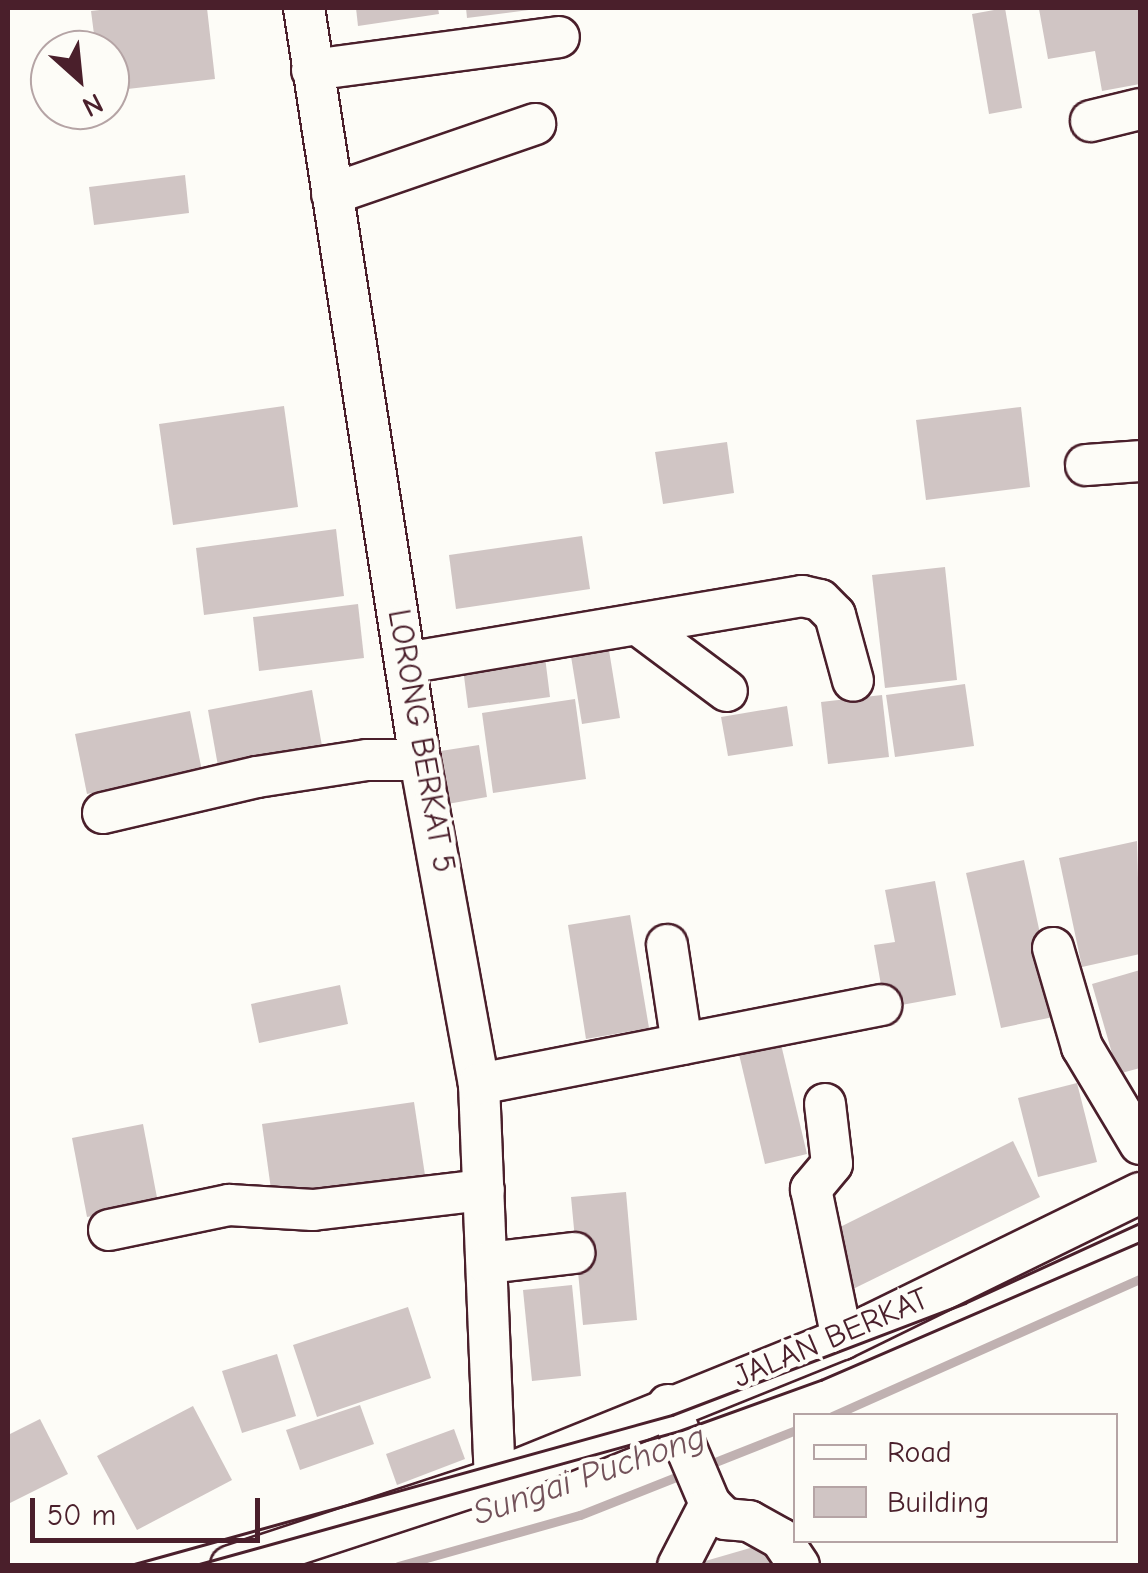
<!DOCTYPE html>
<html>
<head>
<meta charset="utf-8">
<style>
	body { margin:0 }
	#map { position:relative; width:1148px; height:1573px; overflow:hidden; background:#fdfcf7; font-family:"Comic Neue",sans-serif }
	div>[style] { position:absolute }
	.stream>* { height:9px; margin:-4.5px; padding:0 4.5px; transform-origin:4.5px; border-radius:4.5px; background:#c0b1b1 }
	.building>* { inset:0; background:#d0c5c4 }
	.roads { filter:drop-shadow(2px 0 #4a1f2b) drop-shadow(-2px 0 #4a1f2b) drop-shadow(0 2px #4a1f2b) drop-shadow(0 -2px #4a1f2b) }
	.minor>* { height:40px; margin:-20px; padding:0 20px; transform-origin:20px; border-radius:20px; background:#fdfcf7 }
	.tram>* { height:2.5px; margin:-1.25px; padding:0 1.25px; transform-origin:1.25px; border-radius:1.25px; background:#4a1f2b }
	span { translate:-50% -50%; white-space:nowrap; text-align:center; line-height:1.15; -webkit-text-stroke:9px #fdfcf7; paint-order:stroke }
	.street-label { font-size:32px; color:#4a1f2b }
	.water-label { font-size:35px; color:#73525a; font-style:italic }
	.frame { position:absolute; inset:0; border:10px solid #4a1f2b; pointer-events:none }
	.legend { position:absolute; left:793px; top:1413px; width:325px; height:130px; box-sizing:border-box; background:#fdfcf7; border:2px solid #b5a4a5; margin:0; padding:12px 18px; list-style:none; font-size:30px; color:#4a1f2b }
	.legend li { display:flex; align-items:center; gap:20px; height:50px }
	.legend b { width:50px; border:2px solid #b5a4a5 }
	.north { position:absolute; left:30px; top:30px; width:100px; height:100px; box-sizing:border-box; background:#fdfcf7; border:2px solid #b5a4a5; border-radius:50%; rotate:153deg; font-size:28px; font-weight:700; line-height:40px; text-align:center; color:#4a1f2b }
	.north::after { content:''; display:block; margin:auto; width:35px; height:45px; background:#4a1f2b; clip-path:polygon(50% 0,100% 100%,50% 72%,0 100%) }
	.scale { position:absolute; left:30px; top:1498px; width:230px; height:45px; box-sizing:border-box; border:5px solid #4a1f2b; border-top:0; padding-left:12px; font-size:30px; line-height:35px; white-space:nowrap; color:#4a1f2b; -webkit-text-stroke:8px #fdfcf7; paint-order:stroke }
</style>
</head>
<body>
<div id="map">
	<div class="stream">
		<div style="left:832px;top:1416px;width:337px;rotate:-24deg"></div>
		<div style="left:705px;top:1466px;width:98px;rotate:-21.6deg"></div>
		<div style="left:398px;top:1566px;width:189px;rotate:-15.7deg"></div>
		<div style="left:580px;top:1515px;width:114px;rotate:-21.6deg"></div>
	</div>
	<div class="building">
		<div style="clip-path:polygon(117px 8px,207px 8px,215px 79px,110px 91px,110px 50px,96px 50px,91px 11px)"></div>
		<div style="clip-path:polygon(356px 8px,438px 8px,439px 14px,358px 26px)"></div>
		<div style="clip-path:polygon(466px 8px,529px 8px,529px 10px,467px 18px)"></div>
		<div style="clip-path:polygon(1005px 8px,1022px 108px,989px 114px,972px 14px)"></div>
		<div style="clip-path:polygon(1046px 8px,1140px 8px,1140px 84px,1102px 91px,1095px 51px,1048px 59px,1039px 9px)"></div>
		<div style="clip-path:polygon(185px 175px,189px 213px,94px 225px,89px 187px)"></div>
		<div style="clip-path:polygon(284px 406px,298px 507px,173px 525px,159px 424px)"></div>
		<div style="clip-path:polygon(1021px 407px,1030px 487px,926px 500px,916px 420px)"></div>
		<div style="clip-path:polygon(727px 442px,734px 493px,663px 504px,655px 452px)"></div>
		<div style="clip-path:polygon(336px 529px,344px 596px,204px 615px,196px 548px)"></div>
		<div style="clip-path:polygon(582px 536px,590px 589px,456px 609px,449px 555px)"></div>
		<div style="clip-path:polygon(945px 567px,957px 680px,885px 688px,872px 575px)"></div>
		<div style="clip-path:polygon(358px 604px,364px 658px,259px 671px,253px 617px)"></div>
		<div style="clip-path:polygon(607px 638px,620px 718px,582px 724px,569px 644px)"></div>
		<div style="clip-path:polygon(544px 649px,550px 697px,468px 708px,462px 660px)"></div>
		<div style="clip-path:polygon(965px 684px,974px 746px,895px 757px,886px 695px)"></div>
		<div style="clip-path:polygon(312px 690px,322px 746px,218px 766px,208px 710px)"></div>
		<div style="clip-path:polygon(882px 695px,889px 757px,828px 764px,821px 702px)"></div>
		<div style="clip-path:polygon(575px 699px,586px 779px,493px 793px,482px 713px)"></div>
		<div style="clip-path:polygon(787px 706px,793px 746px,728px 756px,721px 717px)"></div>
		<div style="clip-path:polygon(190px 711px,202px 771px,87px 794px,75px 734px)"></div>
		<div style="clip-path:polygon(479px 745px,487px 797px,436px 806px,428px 753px)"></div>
		<div style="clip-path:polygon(1137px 841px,1140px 954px,1082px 967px,1059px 858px)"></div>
		<div style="clip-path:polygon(1024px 860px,1058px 1016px,1001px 1028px,966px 873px)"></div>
		<div style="clip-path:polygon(935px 881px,956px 995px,885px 1008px,874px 945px,895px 942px,885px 890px)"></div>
		<div style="clip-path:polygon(630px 915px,649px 1028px,586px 1039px,568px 925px)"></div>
		<div style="clip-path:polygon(1140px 970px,1140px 1068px,1118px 1074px,1092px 984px)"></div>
		<div style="clip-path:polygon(340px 985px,348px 1024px,259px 1043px,251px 1004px)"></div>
		<div style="clip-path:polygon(780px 1040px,807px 1154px,765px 1164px,738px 1050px)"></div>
		<div style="clip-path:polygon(1077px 1083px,1097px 1162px,1038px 1177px,1018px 1098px)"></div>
		<div style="clip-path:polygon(414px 1102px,426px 1182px,273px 1204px,262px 1124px)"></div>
		<div style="clip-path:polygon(143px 1124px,158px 1203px,87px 1217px,72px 1138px)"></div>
		<div style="clip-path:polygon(1013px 1141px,1040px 1197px,851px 1290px,824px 1235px)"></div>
		<div style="clip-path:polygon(626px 1192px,637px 1320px,583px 1325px,571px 1197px)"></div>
		<div style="clip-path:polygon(572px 1285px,581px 1376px,532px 1381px,523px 1290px)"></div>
		<div style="clip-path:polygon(408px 1307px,431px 1378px,317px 1417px,293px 1345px)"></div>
		<div style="clip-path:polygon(277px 1354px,296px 1416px,242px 1433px,222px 1371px)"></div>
		<div style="clip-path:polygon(360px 1405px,374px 1444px,300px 1470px,286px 1430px)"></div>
		<div style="clip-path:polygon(193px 1406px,232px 1480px,137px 1530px,97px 1456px)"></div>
		<div style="clip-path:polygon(40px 1419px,68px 1474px,8px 1504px,8px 1435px)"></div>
		<div style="clip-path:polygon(454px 1429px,465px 1459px,397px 1485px,386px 1454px)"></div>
		<div style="clip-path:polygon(774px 1541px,781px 1566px,695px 1566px,695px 1564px)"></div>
	</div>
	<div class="roads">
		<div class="minor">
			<div style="left:304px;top:8px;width:761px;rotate:81.23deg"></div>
			<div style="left:420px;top:760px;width:329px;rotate:79.7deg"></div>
			<div style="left:479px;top:1084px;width:395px;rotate:87.7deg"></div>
			<div style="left:312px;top:70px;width:249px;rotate:-7.6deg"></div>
			<div style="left:1091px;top:121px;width:50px;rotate:-13.8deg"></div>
			<div style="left:332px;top:194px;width:215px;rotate:-19deg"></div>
			<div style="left:1086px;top:465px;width:54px;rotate:-4.2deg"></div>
			<div style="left:637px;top:624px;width:112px;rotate:36.7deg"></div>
			<div style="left:406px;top:663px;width:402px;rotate:-9.6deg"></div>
			<div style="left:802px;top:596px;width:18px;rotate:13deg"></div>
			<div style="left:820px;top:600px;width:21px;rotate:45deg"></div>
			<div style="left:835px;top:615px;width:68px;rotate:74.7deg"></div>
			<div style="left:103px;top:813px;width:158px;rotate:-13.2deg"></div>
			<div style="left:257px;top:777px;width:111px;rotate:-8.8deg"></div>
			<div style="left:367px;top:760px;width:53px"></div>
			<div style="left:667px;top:945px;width:100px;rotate:81.4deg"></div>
			<div style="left:1053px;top:948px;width:103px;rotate:73.7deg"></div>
			<div style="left:1082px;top:1047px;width:113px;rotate:59.1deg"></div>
			<div style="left:479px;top:1084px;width:410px;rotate:-11.1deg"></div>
			<div style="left:825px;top:1104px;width:60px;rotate:83.3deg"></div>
			<div style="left:832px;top:1164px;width:33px;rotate:130deg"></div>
			<div style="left:811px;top:1189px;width:153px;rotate:78.3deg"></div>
			<div style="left:109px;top:1230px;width:123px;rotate:-11.8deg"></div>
			<div style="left:229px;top:1205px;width:84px;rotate:3.4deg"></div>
			<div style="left:313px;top:1210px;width:172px;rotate:-6.7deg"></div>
			<div style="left:487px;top:1263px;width:88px;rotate:-6.6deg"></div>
			<div style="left:668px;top:1405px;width:108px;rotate:67deg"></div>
			<div style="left:710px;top:1504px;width:21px;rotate:45deg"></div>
			<div style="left:725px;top:1519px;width:24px;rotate:5deg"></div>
			<div style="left:749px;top:1521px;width:37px;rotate:29deg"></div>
			<div style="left:781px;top:1539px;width:32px;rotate:56deg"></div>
			<div style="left:231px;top:1566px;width:278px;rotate:-18.2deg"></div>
			<div style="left:495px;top:1479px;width:374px;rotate:-22deg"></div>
			<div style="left:842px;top:1339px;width:332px;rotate:-26.1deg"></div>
			<div style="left:678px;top:1566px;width:70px;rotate:-62.7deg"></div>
		</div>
	</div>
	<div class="tram">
		<div style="left:127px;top:1566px;width:566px;rotate:-15.49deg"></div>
		<div style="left:672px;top:1415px;width:314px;rotate:-20.9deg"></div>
		<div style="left:965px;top:1303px;width:192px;rotate:-24.6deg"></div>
		<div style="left:192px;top:1566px;width:505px;rotate:-15.49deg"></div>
		<div style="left:679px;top:1431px;width:151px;rotate:-19.8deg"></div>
		<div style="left:821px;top:1380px;width:348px;rotate:-23.4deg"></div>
	</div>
	<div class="street-label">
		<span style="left:421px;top:741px;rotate:80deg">LORONG BERKAT 5</span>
		<span style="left:831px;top:1338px;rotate:-23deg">JALAN BERKAT</span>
	</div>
	<div class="water-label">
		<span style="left:589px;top:1475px;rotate:-19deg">Sungai Puchong</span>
	</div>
	<div class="frame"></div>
	<ul class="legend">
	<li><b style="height:12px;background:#fdfcf7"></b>Road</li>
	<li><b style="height:28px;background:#d0c5c4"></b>Building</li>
	</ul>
	<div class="north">N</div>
	<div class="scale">50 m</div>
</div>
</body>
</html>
